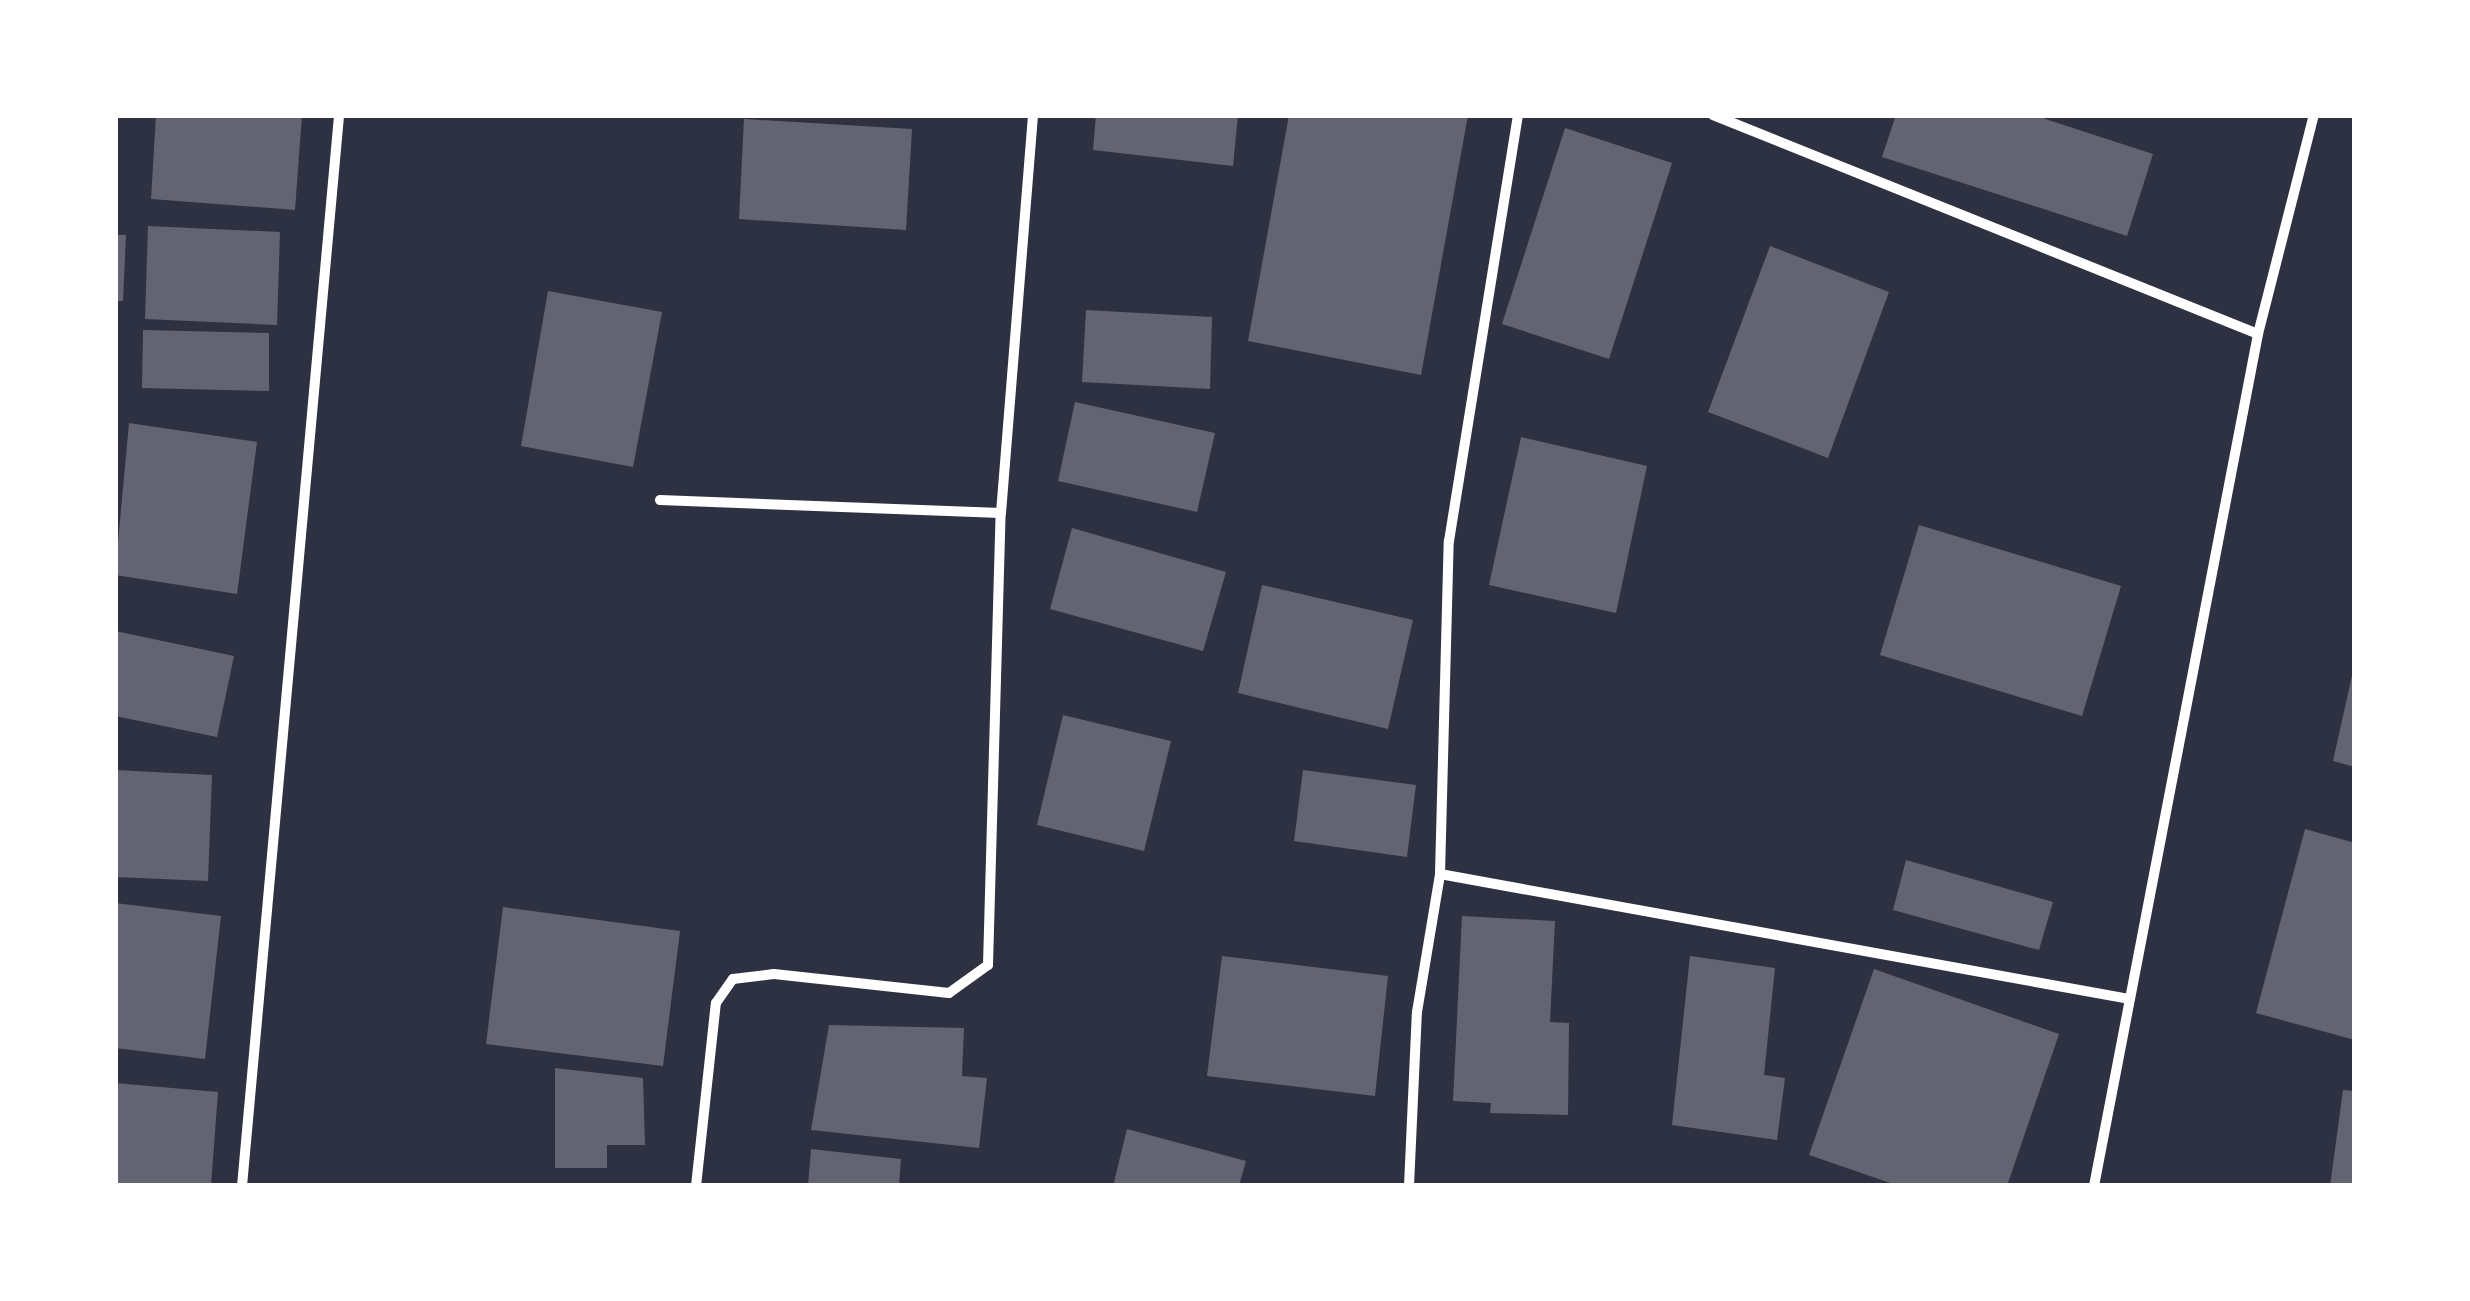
<!DOCTYPE html>
<html>
<head>
<meta charset="utf-8">
<style>
	body { margin:0 }
	#map { position:relative; width:2470px; height:1301px; overflow:hidden; background:#2d3142; font-family:"PT Serif",serif }
	div>[style] { position:absolute }
	.building>* { inset:0; background:#626471 }
	.minor>* { height:10px; margin:-5px; padding:0 5px; transform-origin:5px; border-radius:5px; background:#fff }
	span { translate:-50% -50%; white-space:nowrap; text-align:center; line-height:1.15; -webkit-text-stroke:9px #fff; paint-order:stroke }
	.frame { position:absolute; inset:0; border:118px solid #fff; pointer-events:none }
</style>
</head>
<body>
<div id="map">
	<div class="building">
		<div style="clip-path:polygon(156px 115px,302px 115px,295px 210px,151px 199px)"></div>
		<div style="clip-path:polygon(1096px 115px,1238px 115px,1233px 166px,1093px 150px)"></div>
		<div style="clip-path:polygon(1289px 115px,1468px 115px,1421px 375px,1248px 341px)"></div>
		<div style="clip-path:polygon(1896px 115px,2033px 115px,2153px 154px,2127px 236px,1882px 157px)"></div>
		<div style="clip-path:polygon(744px 119px,912px 129px,906px 230px,739px 219px)"></div>
		<div style="clip-path:polygon(1565px 128px,1672px 163px,1609px 359px,1502px 324px)"></div>
		<div style="clip-path:polygon(148px 226px,280px 232px,277px 325px,145px 319px)"></div>
		<div style="clip-path:polygon(115px 235px,126px 235px,123px 301px,115px 301px)"></div>
		<div style="clip-path:polygon(1770px 246px,1889px 292px,1828px 458px,1708px 412px)"></div>
		<div style="clip-path:polygon(548px 291px,662px 312px,633px 467px,521px 446px)"></div>
		<div style="clip-path:polygon(1086px 310px,1212px 317px,1210px 389px,1082px 382px)"></div>
		<div style="clip-path:polygon(143px 330px,269px 333px,269px 391px,142px 388px)"></div>
		<div style="clip-path:polygon(1075px 402px,1215px 433px,1197px 512px,1058px 481px)"></div>
		<div style="clip-path:polygon(129px 423px,257px 442px,237px 594px,115px 575px)"></div>
		<div style="clip-path:polygon(1521px 437px,1647px 466px,1616px 613px,1489px 585px)"></div>
		<div style="clip-path:polygon(1919px 525px,2121px 586px,2082px 716px,1880px 655px)"></div>
		<div style="clip-path:polygon(1072px 528px,1226px 572px,1203px 651px,1050px 609px)"></div>
		<div style="clip-path:polygon(1262px 585px,1413px 620px,1388px 729px,1238px 693px)"></div>
		<div style="clip-path:polygon(115px 631px,234px 656px,217px 737px,115px 716px)"></div>
		<div style="clip-path:polygon(2353px 671px,2355px 671px,2355px 767px,2333px 761px)"></div>
		<div style="clip-path:polygon(1063px 715px,1171px 741px,1144px 851px,1037px 825px)"></div>
		<div style="clip-path:polygon(115px 770px,212px 775px,208px 881px,115px 877px)"></div>
		<div style="clip-path:polygon(1303px 770px,1416px 785px,1407px 857px,1294px 841px)"></div>
		<div style="clip-path:polygon(2305px 829px,2355px 843px,2355px 1040px,2256px 1013px)"></div>
		<div style="clip-path:polygon(1906px 860px,2053px 902px,2039px 950px,1893px 910px)"></div>
		<div style="clip-path:polygon(115px 903px,221px 916px,205px 1059px,115px 1048px)"></div>
		<div style="clip-path:polygon(503px 907px,680px 931px,663px 1066px,486px 1044px)"></div>
		<div style="clip-path:polygon(1462px 916px,1555px 921px,1550px 1022px,1569px 1023px,1568px 1115px,1490px 1113px,1491px 1103px,1453px 1101px)"></div>
		<div style="clip-path:polygon(1222px 956px,1388px 976px,1375px 1096px,1207px 1076px)"></div>
		<div style="clip-path:polygon(1690px 956px,1775px 968px,1764px 1075px,1785px 1078px,1777px 1140px,1672px 1125px)"></div>
		<div style="clip-path:polygon(1874px 969px,2059px 1034px,2007px 1186px,1899px 1186px,1809px 1155px)"></div>
		<div style="clip-path:polygon(829px 1025px,964px 1028px,962px 1076px,987px 1078px,979px 1148px,811px 1130px)"></div>
		<div style="clip-path:polygon(555px 1068px,643px 1078px,645px 1145px,607px 1145px,607px 1168px,555px 1168px)"></div>
		<div style="clip-path:polygon(115px 1083px,218px 1092px,211px 1186px,115px 1186px)"></div>
		<div style="clip-path:polygon(2343px 1090px,2355px 1091px,2355px 1186px,2330px 1186px)"></div>
		<div style="clip-path:polygon(1127px 1129px,1246px 1161px,1239px 1186px,1113px 1186px)"></div>
		<div style="clip-path:polygon(811px 1149px,901px 1159px,899px 1186px,808px 1186px)"></div>
	</div>
	<div class="minor">
		<div style="left:1713px;top:115px;width:587px;rotate:21.89deg"></div>
		<div style="left:660px;top:500px;width:341px;rotate:2.2deg"></div>
		<div style="left:1440px;top:874px;width:700px;rotate:10.28deg"></div>
		<div style="left:242px;top:1186px;width:1075px;rotate:-84.82deg"></div>
		<div style="left:696px;top:1186px;width:184px;rotate:-83.8deg"></div>
		<div style="left:716px;top:1003px;width:29px;rotate:-55deg"></div>
		<div style="left:733px;top:979px;width:41px;rotate:-7deg"></div>
		<div style="left:774px;top:974px;width:176px;rotate:6.2deg"></div>
		<div style="left:949px;top:993px;width:48px;rotate:-35.7deg"></div>
		<div style="left:988px;top:965px;width:452px;rotate:-88.4deg"></div>
		<div style="left:1001px;top:513px;width:399px;rotate:-85.4deg"></div>
		<div style="left:1409px;top:1186px;width:174px;rotate:-87.4deg"></div>
		<div style="left:1417px;top:1012px;width:140px;rotate:-80.5deg"></div>
		<div style="left:1440px;top:874px;width:333px;rotate:-88.5deg"></div>
		<div style="left:1449px;top:541px;width:432px;rotate:-80.8deg"></div>
		<div style="left:2094px;top:1186px;width:868px;rotate:-79.1deg"></div>
		<div style="left:2258px;top:334px;width:226px;rotate:-75.7deg"></div>
	</div>
	<div class="frame"></div>
</div>
</body>
</html>
